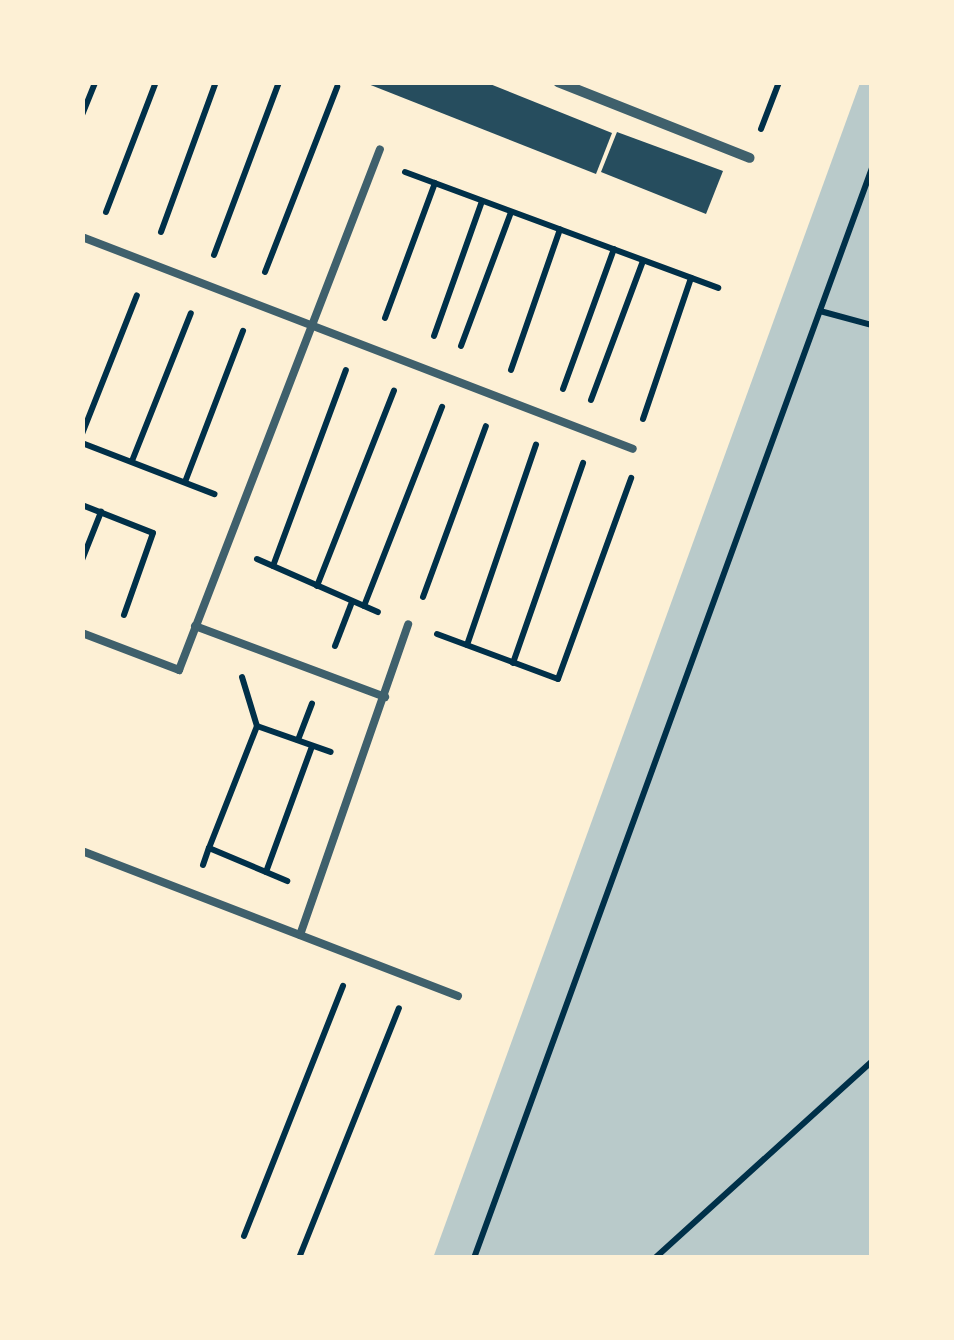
<!DOCTYPE html>
<html>
<head>
<meta charset="utf-8">
<style>
	body { margin:0 }
	#map { position:relative; width:954px; height:1340px; overflow:hidden; background:#fdf0d5; font-family:Arial,sans-serif }
	div>[style] { position:absolute }
	.green>* { inset:0; background:#b9caca }
	.building>* { inset:0; background:#264d5e }
	.path>* { height:6px; margin:-3px; padding:0 3px; transform-origin:3px; border-radius:3px; background:#003049 }
	.service>* { height:8px; margin:-4px; padding:0 4px; transform-origin:4px; border-radius:4px; background:#3f606c }
	.minor>* { height:10px; margin:-5px; padding:0 5px; transform-origin:5px; border-radius:5px; background:#3f606c }
	span { translate:-50% -50%; white-space:nowrap; text-align:center; line-height:1.15; -webkit-text-stroke:8px #fdf0d5; paint-order:stroke }
	.frame { position:absolute; inset:0; border:85px solid #fdf0d5; pointer-events:none }
</style>
</head>
<body>
<div id="map">
	<div class="green">
		<div style="clip-path:polygon(860px 83px,871px 83px,871px 1257px,433px 1258px)"></div>
	</div>
	<div class="building">
		<div style="clip-path:polygon(363px 82px,485px 82px,612px 133px,596px 174px)"></div>
		<div style="clip-path:polygon(617px 132px,723px 171px,706px 214px,601px 172px)"></div>
	</div>
	<div class="path">
		<div style="left:82px;top:115px;width:35px;rotate:-68deg"></div>
		<div style="left:761px;top:129px;width:50px;rotate:-69deg"></div>
		<div style="left:405px;top:172px;width:334px;rotate:20.3deg"></div>
		<div style="left:106px;top:212px;width:139px;rotate:-69deg"></div>
		<div style="left:161px;top:232px;width:160px;rotate:-69.9deg"></div>
		<div style="left:214px;top:255px;width:185px;rotate:-69.4deg"></div>
		<div style="left:265px;top:272px;width:199px;rotate:-68.7deg"></div>
		<div style="left:820px;top:311px;width:54px;rotate:15.1deg"></div>
		<div style="left:385px;top:318px;width:144px;rotate:-69.7deg"></div>
		<div style="left:434px;top:336px;width:143px;rotate:-70.4deg"></div>
		<div style="left:461px;top:346px;width:143px;rotate:-69.5deg"></div>
		<div style="left:511px;top:370px;width:149px;rotate:-70.8deg"></div>
		<div style="left:563px;top:389px;width:149px;rotate:-70deg"></div>
		<div style="left:591px;top:400px;width:148px;rotate:-69.5deg"></div>
		<div style="left:643px;top:419px;width:149px;rotate:-71.2deg"></div>
		<div style="left:82px;top:434px;width:149px;rotate:-68.4deg"></div>
		<div style="left:82px;top:443px;width:142px;rotate:21.1deg"></div>
		<div style="left:132px;top:461px;width:159px;rotate:-68.3deg"></div>
		<div style="left:185px;top:482px;width:162px;rotate:-69deg"></div>
		<div style="left:82px;top:505px;width:76px;rotate:21.5deg"></div>
		<div style="left:153px;top:533px;width:87px;rotate:109.5deg"></div>
		<div style="left:257px;top:559px;width:132px;rotate:23.7deg"></div>
		<div style="left:82px;top:560px;width:52px;rotate:-68.4deg"></div>
		<div style="left:273px;top:566px;width:209px;rotate:-69.6deg"></div>
		<div style="left:317px;top:586px;width:210px;rotate:-68.5deg"></div>
		<div style="left:423px;top:597px;width:182px;rotate:-69.8deg"></div>
		<div style="left:364px;top:606px;width:214px;rotate:-68.6deg"></div>
		<div style="left:437px;top:634px;width:129px;rotate:20.4deg"></div>
		<div style="left:558px;top:679px;width:214px;rotate:-70deg"></div>
		<div style="left:467px;top:645px;width:212px;rotate:-71deg"></div>
		<div style="left:335px;top:646px;width:47px;rotate:-68.9deg"></div>
		<div style="left:513px;top:663px;width:212px;rotate:-70.7deg"></div>
		<div style="left:242px;top:677px;width:51px;rotate:73deg"></div>
		<div style="left:298px;top:740px;width:39px;rotate:-69deg"></div>
		<div style="left:209px;top:848px;width:131px;rotate:-68.5deg"></div>
		<div style="left:257px;top:726px;width:78px;rotate:19.4deg"></div>
		<div style="left:203px;top:865px;width:18px;rotate:-71deg"></div>
		<div style="left:209px;top:848px;width:85px;rotate:22.9deg"></div>
		<div style="left:266px;top:872px;width:134px;rotate:-69.9deg"></div>
		<div style="left:244px;top:1236px;width:269px;rotate:-68.4deg"></div>
		<div style="left:299px;top:1258px;width:269px;rotate:-68.2deg"></div>
		<div style="left:474px;top:1258px;width:1160px;rotate:-69.94deg"></div>
		<div style="left:655px;top:1258px;width:293px;rotate:-42.2deg"></div>
	</div>
	<div class="service">
		<div style="left:82px;top:237px;width:590px;rotate:21.04deg"></div>
		<div style="left:195px;top:626px;width:203px;rotate:20.5deg"></div>
		<div style="left:82px;top:633px;width:104px;rotate:20.9deg"></div>
		<div style="left:179px;top:670px;width:558px;rotate:-68.9deg"></div>
		<div style="left:82px;top:851px;width:403px;rotate:21.1deg"></div>
		<div style="left:300px;top:935px;width:329px;rotate:-70.8deg"></div>
	</div>
	<div class="minor">
		<div style="left:558px;top:82px;width:206px;rotate:21.6deg"></div>
	</div>
	<div class="frame"></div>
</div>
</body>
</html>
